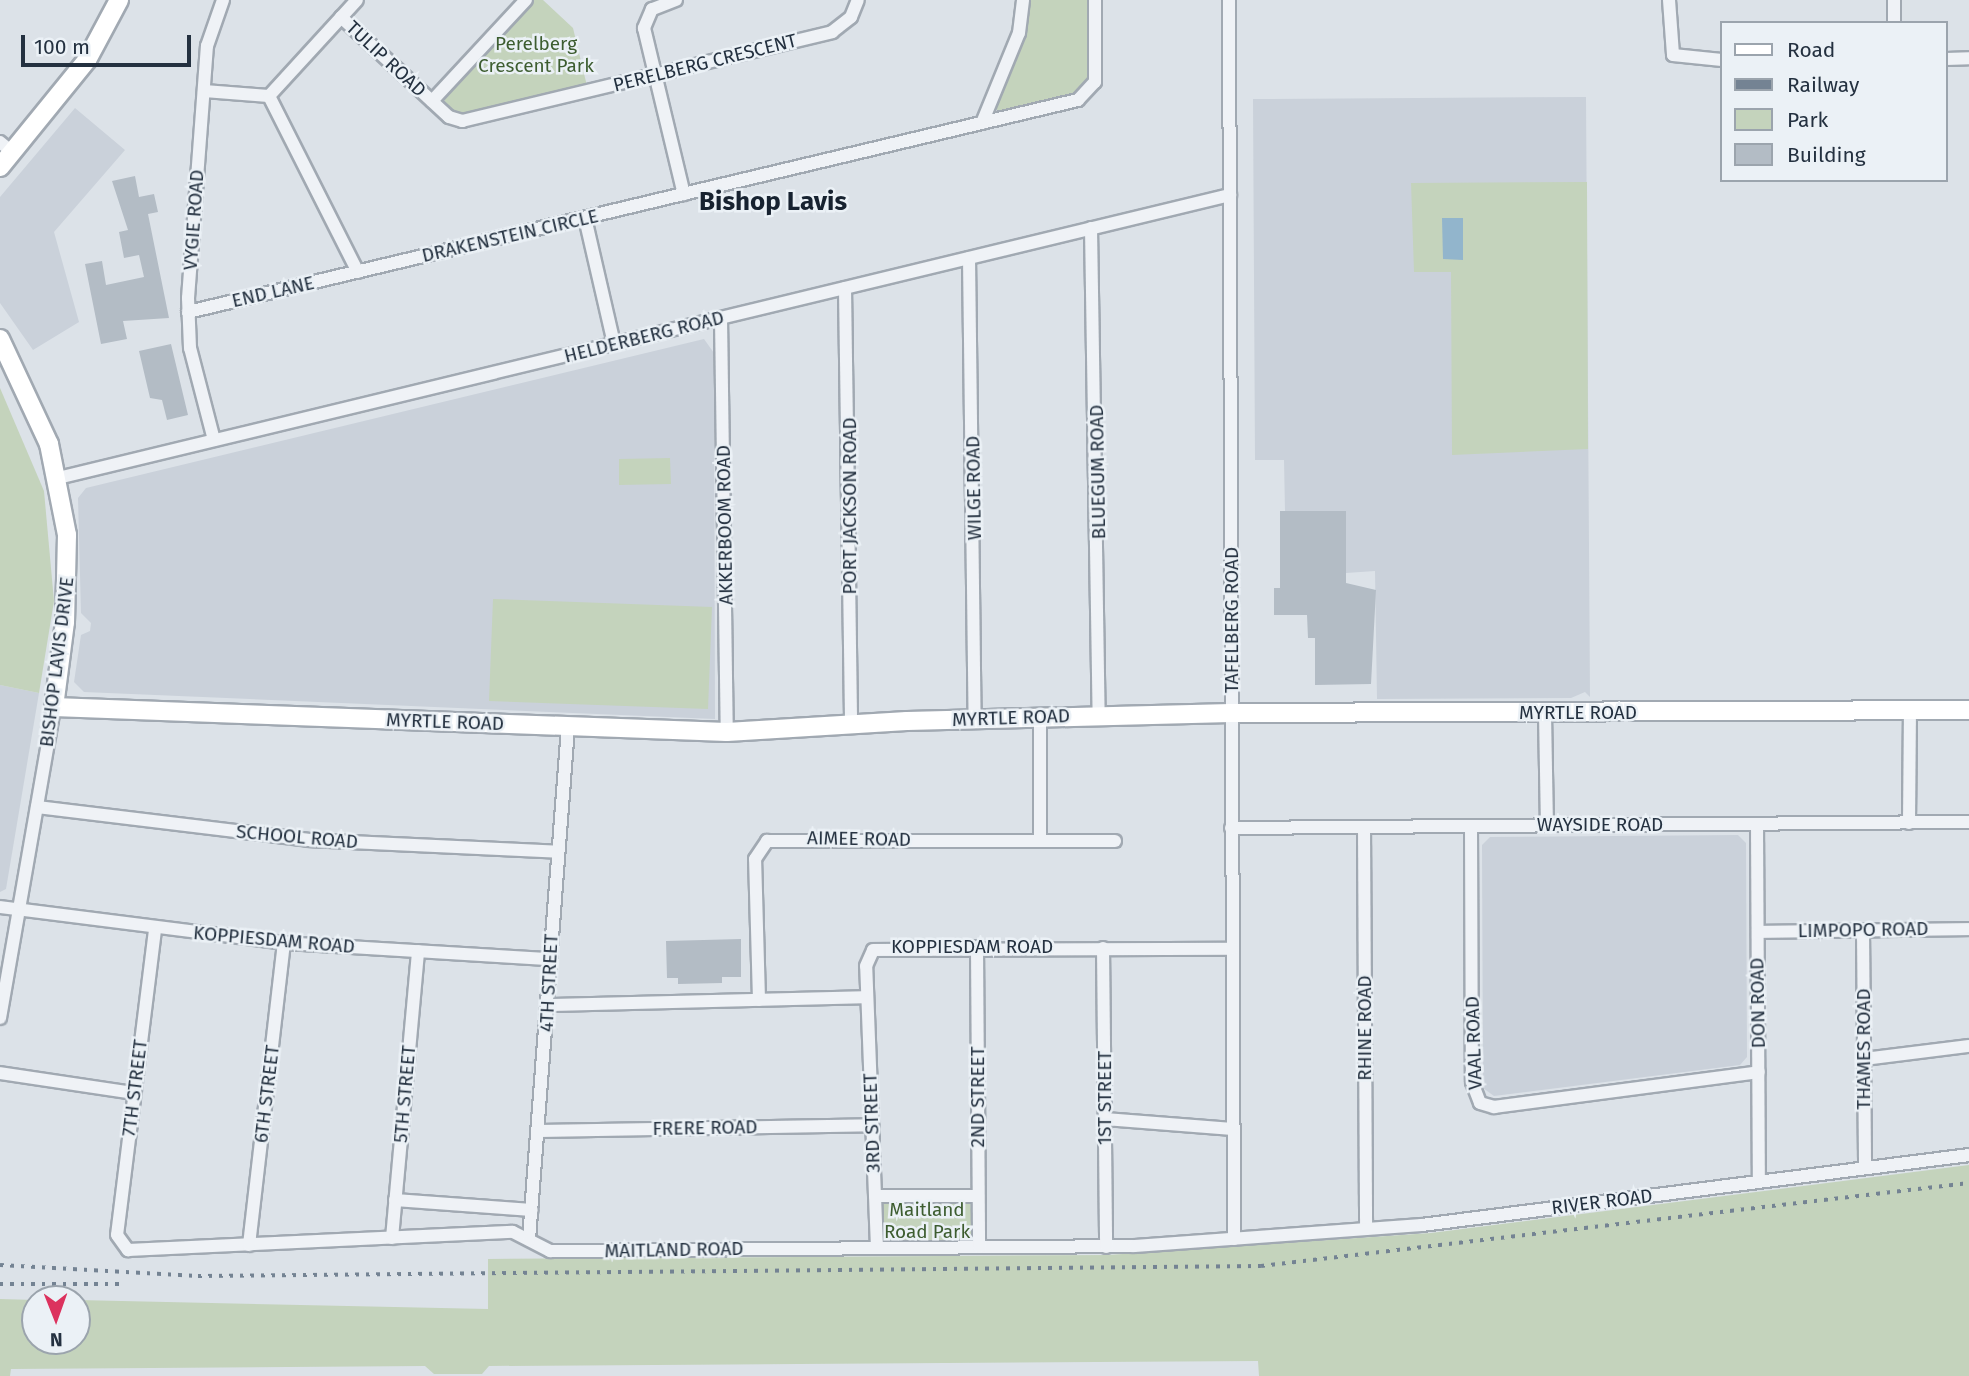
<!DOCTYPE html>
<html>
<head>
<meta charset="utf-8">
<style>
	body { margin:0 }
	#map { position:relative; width:1969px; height:1376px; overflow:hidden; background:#dce2e8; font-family:"Fira Sans",sans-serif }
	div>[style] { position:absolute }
	.built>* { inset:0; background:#cad1da }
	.green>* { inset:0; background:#c4d3bc }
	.water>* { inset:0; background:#92b5cc }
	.building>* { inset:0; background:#b3bcc5 }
	.roads { filter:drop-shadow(2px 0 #a1a9b2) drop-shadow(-2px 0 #a1a9b2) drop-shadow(0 2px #a1a9b2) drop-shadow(0 -2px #a1a9b2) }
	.street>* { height:12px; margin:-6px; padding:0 6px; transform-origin:6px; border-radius:6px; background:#eff2f6 }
	.secondary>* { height:18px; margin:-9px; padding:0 9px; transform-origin:9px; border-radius:9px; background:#fff }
	.rail>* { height:3.5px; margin-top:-1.75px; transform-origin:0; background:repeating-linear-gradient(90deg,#748393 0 3.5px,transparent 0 10.5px) }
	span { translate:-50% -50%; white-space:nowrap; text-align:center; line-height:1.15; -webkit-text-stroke:5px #ebf1f6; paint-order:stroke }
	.park-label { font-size:19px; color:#3d5d30 }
	.street-label { font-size:19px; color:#243140 }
	.district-label { font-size:26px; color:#172230; font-weight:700 }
	.legend { position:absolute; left:1720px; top:21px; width:228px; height:161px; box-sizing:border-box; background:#ebf1f6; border:2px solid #9ba4ad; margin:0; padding:9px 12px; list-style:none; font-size:21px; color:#243140 }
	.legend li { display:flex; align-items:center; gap:14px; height:35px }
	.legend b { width:35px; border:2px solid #9ba4ad }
	.north { position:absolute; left:21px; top:1285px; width:70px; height:70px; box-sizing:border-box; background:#ebf1f6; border:2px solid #9ba4ad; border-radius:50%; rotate:179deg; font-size:19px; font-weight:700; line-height:28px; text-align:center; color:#243140 }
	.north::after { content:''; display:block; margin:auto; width:24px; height:32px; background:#dc325e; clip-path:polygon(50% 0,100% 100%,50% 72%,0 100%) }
	.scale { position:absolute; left:21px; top:35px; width:170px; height:32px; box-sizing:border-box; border:4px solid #243140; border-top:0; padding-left:9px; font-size:21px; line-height:24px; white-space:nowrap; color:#243140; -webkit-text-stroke:5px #ebf1f6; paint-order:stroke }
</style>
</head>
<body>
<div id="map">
	<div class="built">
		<div style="clip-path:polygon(1586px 97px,1590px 697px,1585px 692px,1571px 698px,1377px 699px,1375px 571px,1346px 573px,1346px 511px,1285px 511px,1284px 460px,1255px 460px,1253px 99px)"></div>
		<div style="clip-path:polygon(75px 108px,125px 150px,54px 232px,79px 322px,33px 350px,0 303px,0 197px)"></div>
		<div style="clip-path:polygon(704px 339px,714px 353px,715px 719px,84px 692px,74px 682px,81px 635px,90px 631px,91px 623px,81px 613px,78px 498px,86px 488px)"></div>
		<div style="clip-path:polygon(0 685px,39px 693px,6px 889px,0 892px)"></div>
		<div style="clip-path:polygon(1738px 835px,1746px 843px,1747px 1057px,1740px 1065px,1494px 1096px,1483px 1088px,1482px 845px,1490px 837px)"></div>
	</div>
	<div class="green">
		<div style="clip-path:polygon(532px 0,543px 0,573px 28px,587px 86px,456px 117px,444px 105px,445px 94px)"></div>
		<div style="clip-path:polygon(1028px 0,1090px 0,1090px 79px,1077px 94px,1000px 113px,994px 106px,1025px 28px)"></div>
		<div style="clip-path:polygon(1587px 182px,1588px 449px,1452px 455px,1451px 272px,1414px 272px,1411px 183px)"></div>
		<div style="clip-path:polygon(0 388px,44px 491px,54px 601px,39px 693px,0 685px)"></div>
		<div style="clip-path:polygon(670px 458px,671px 484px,619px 485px,619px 459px)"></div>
		<div style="clip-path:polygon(493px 599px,712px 607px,708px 709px,489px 701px)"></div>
		<div style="clip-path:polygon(1969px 1165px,1969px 1376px,1259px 1376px,1258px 1361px,489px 1366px,482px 1374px,434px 1374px,425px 1366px,11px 1369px,10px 1376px,0 1376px,0 1299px,35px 1300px,35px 1341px,77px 1341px,77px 1300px,488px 1309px,488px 1259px,1108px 1255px,1431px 1233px)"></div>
		<div style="clip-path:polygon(970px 1199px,973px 1232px,964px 1242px,892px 1243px,883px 1236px,882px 1200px)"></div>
	</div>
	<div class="water">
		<div style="clip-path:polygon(1442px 218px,1463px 218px,1463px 260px,1443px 259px)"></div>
	</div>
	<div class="building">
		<div style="clip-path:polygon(135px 176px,139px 197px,154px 194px,158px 212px,148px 214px,169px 318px,123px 321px,127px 339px,101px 344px,85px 264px,102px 261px,106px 285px,144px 277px,139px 255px,124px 258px,119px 232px,128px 230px,112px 181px)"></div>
		<div style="clip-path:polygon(171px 344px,188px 415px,167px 420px,162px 400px,150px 398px,139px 351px)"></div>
		<div style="clip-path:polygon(1280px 511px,1346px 511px,1346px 583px,1376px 590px,1371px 684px,1315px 685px,1315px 638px,1308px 638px,1307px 615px,1274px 615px,1274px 588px,1280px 588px)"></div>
		<div style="clip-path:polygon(741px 939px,741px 977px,722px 977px,722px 983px,678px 984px,678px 978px,667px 978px,666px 941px)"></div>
	</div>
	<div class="roads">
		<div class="street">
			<div style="left:676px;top:0;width:26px;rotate:159deg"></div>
			<div style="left:652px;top:9px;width:21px;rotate:113deg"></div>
			<div style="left:644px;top:28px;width:171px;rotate:76.5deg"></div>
			<div style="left:1229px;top:0;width:1239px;rotate:89.77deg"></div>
			<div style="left:1669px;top:0;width:55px;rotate:85.8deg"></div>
			<div style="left:1673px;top:55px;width:49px;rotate:5.8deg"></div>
			<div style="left:1894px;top:0;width:23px;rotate:90deg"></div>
			<div style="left:341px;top:17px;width:147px;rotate:42.8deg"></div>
			<div style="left:449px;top:117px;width:14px;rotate:17deg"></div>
			<div style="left:462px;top:121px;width:381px;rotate:-13.5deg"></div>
			<div style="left:832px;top:32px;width:24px;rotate:-38deg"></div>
			<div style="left:851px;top:17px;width:18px;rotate:-68deg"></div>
			<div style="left:1946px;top:59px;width:23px;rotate:-2deg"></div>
			<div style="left:204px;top:91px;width:65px;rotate:4.4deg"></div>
			<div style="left:269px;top:96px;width:197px;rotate:63.2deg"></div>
			<div style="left:269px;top:96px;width:130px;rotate:-47.5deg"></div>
			<div style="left:432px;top:101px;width:138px;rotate:-47.1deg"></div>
			<div style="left:982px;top:123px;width:97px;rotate:-67.7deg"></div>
			<div style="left:1019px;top:33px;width:33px;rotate:-83deg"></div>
			<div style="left:0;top:142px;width:16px;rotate:40deg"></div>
			<div style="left:585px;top:218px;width:129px;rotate:77deg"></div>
			<div style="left:1091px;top:228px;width:487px;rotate:89.1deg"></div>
			<div style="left:969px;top:258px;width:461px;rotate:89.3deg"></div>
			<div style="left:845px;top:288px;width:436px;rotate:89.2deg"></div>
			<div style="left:188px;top:312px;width:915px;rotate:-13.4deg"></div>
			<div style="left:1078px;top:100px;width:25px;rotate:-47deg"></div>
			<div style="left:1095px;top:82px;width:82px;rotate:-90deg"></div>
			<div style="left:721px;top:318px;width:414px;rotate:89.2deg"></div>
			<div style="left:214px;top:440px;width:95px;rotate:-104.6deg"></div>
			<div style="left:190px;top:348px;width:50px;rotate:-92.3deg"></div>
			<div style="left:188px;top:298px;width:253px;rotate:-85.7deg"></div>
			<div style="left:207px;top:46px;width:49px;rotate:-70.8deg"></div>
			<div style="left:58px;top:478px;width:1206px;rotate:-13.58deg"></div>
			<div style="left:1545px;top:713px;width:112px;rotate:89deg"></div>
			<div style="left:1040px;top:717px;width:124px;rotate:90deg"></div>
			<div style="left:37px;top:807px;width:273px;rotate:6.9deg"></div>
			<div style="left:308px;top:840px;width:250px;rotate:2.7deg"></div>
			<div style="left:1909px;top:823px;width:113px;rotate:-89.5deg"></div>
			<div style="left:1757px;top:824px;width:358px;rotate:89.7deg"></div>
			<div style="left:1471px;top:826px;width:256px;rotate:89.8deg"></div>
			<div style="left:1472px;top:1082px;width:22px;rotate:69deg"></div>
			<div style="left:1480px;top:1103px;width:15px;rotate:16deg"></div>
			<div style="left:1494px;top:1107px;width:267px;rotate:-7.5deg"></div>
			<div style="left:1364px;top:827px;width:402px;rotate:89.7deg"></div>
			<div style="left:1231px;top:828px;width:738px;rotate:-0.47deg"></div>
			<div style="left:0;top:907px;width:286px;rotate:7.2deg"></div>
			<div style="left:284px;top:943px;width:265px;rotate:3.5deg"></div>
			<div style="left:155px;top:930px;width:307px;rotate:97.1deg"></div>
			<div style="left:117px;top:1235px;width:19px;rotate:54deg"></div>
			<div style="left:128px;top:1250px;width:385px;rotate:-2.7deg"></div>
			<div style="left:513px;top:1232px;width:42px;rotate:27.2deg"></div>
			<div style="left:550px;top:1251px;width:584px;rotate:-0.49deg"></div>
			<div style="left:1134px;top:1246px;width:289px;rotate:-4.2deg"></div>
			<div style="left:1422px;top:1225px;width:551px;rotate:-7.29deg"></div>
			<div style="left:1863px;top:930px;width:238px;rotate:89.5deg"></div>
			<div style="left:1758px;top:932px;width:211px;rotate:-0.8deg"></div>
			<div style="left:977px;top:947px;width:300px;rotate:89.6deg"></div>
			<div style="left:1103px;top:948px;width:299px;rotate:89.4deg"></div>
			<div style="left:759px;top:1000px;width:141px;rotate:-91.6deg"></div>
			<div style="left:755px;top:859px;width:22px;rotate:-56deg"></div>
			<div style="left:767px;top:841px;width:348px"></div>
			<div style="left:548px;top:1005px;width:319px;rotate:-1.4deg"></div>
			<div style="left:0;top:1018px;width:316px;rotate:-80.1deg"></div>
			<div style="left:1864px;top:1059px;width:106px;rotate:-7.1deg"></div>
			<div style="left:0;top:1073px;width:135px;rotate:8.5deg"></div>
			<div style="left:1105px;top:1119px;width:128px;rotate:4.5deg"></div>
			<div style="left:539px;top:1131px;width:333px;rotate:-1deg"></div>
			<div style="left:875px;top:1196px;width:103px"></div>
			<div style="left:395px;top:1200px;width:137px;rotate:4.2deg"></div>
			<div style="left:392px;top:1238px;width:288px;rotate:-84.8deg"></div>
			<div style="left:529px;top:1239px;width:513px;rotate:-85.64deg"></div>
			<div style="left:249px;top:1245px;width:304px;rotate:-83.4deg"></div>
			<div style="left:877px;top:1248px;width:282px;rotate:-92.2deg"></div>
			<div style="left:866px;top:966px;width:17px;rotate:-66deg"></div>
			<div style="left:873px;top:950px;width:359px;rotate:-0.2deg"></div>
		</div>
		<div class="secondary">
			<div style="left:0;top:167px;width:138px;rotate:-50.9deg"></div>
			<div style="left:87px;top:60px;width:68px;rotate:-61.9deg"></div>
			<div style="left:0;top:339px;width:116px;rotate:65deg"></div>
			<div style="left:49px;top:444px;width:93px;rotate:78.8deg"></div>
			<div style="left:67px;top:535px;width:87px;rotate:91.3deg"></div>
			<div style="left:65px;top:622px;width:86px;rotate:97.4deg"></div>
			<div style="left:54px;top:707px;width:673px;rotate:2.13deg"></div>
			<div style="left:727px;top:732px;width:180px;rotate:-3.5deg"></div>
			<div style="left:907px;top:721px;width:324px;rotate:-1.4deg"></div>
			<div style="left:1231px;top:713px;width:738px;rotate:-0.23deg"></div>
		</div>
	</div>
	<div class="rail">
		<div style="left:0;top:1265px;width:198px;rotate:3.2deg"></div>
		<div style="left:198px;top:1276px;width:1063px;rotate:-0.54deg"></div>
		<div style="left:1261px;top:1266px;width:713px;rotate:-6.69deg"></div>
		<div style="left:0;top:1284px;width:126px"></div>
	</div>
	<div class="park-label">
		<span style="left:536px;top:55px">Perelberg<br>Crescent Park</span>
		<span style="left:927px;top:1221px">Maitland<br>Road Park</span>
	</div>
	<div class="street-label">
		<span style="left:386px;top:59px;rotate:43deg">TULIP ROAD</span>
		<span style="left:705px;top:63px;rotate:-14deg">PERELBERG CRESCENT</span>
		<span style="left:194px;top:220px;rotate:-86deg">VYGIE ROAD</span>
		<span style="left:510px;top:236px;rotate:-13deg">DRAKENSTEIN CIRCLE</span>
		<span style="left:273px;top:292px;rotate:-13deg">END LANE</span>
		<span style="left:644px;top:337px;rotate:-14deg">HELDERBERG ROAD</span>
		<span style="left:1098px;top:472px;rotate:-91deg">BLUEGUM ROAD</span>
		<span style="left:974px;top:488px;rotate:-91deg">WILGE ROAD</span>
		<span style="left:850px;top:506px;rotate:-90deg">PORT JACKSON ROAD</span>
		<span style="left:725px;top:525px;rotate:-91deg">AKKERBOOM ROAD</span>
		<span style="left:1232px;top:620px;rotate:-90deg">TAFELBERG ROAD</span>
		<span style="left:57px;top:662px;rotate:-83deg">BISHOP LAVIS DRIVE</span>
		<span style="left:1578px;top:713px">MYRTLE ROAD</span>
		<span style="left:1011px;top:718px;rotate:-2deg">MYRTLE ROAD</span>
		<span style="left:445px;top:722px;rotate:2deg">MYRTLE ROAD</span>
		<span style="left:1600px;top:825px">WAYSIDE ROAD</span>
		<span style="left:297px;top:837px;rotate:5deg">SCHOOL ROAD</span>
		<span style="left:859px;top:839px;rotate:1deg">AIMEE ROAD</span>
		<span style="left:1863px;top:930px;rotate:-1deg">LIMPOPO ROAD</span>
		<span style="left:274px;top:940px;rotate:5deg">KOPPIESDAM ROAD</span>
		<span style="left:972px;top:947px">KOPPIESDAM ROAD</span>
		<span style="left:549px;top:983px;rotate:-87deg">4TH STREET</span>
		<span style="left:1758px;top:1003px;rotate:-91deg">DON ROAD</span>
		<span style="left:1365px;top:1028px;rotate:-90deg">RHINE ROAD</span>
		<span style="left:1474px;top:1043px;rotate:-92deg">VAAL ROAD</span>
		<span style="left:1864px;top:1049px;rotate:-90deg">THAMES ROAD</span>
		<span style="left:135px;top:1088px;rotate:-83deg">7TH STREET</span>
		<span style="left:267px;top:1094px;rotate:-83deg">6TH STREET</span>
		<span style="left:405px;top:1094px;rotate:-85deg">5TH STREET</span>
		<span style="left:978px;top:1097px;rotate:-90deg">2ND STREET</span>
		<span style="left:1105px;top:1098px;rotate:-90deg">1ST STREET</span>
		<span style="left:872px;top:1123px;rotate:-92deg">3RD STREET</span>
		<span style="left:705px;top:1128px;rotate:-1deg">FRERE ROAD</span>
		<span style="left:1602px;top:1202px;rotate:-7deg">RIVER ROAD</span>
		<span style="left:674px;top:1250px;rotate:-1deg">MAITLAND ROAD</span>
	</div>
	<div class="district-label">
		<span style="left:773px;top:202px">Bishop Lavis</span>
	</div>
	<ul class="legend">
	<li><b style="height:9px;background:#fff"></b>Road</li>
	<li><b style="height:9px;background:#748393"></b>Railway</li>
	<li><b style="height:19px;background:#c4d3bc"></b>Park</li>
	<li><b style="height:19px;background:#b3bcc5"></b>Building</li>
	</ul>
	<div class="north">N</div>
	<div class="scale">100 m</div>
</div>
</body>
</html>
